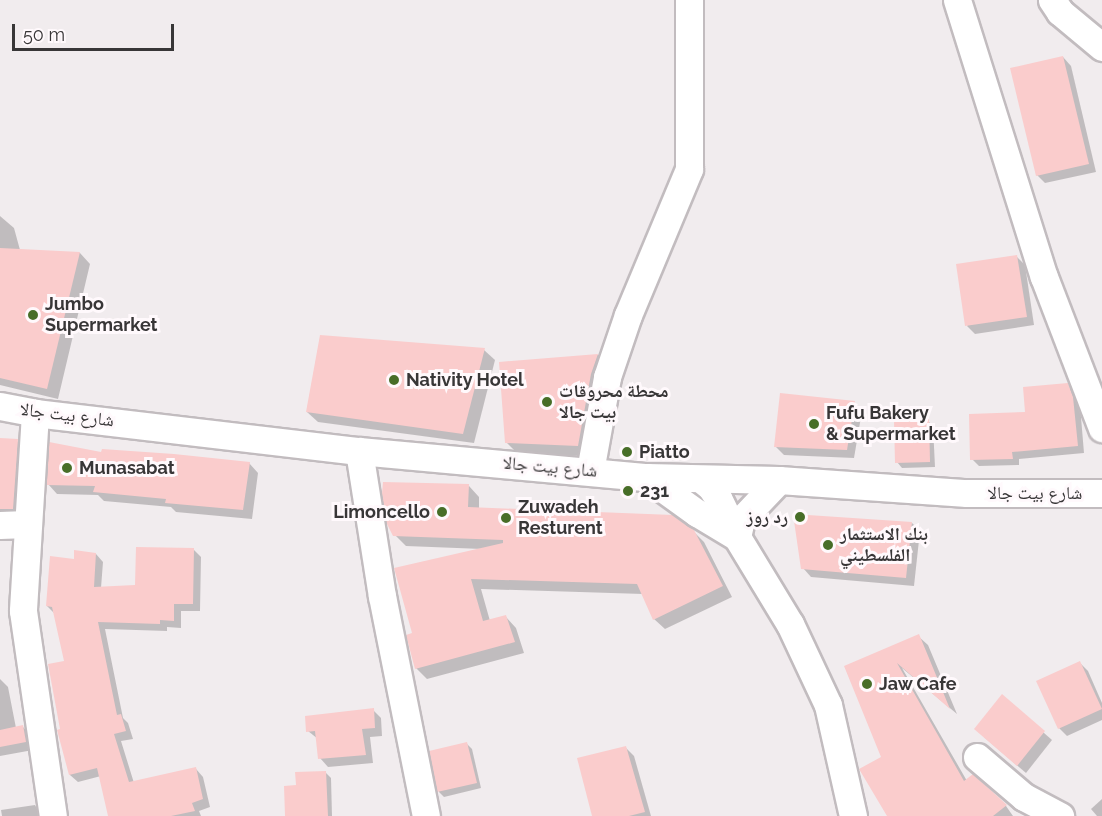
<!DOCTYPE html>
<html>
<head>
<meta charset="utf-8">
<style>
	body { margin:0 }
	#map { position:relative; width:1102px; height:816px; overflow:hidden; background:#f1ecee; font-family:Raleway,"Noto Naskh Arabic",sans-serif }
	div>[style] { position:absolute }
	.shadow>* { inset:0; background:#0003 }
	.building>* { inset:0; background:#facccc }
	.roads { filter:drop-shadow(2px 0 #c2bcbf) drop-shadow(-2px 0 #c2bcbf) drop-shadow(0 2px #c2bcbf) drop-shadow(0 -2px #c2bcbf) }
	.minor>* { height:27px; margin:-13.5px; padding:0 13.5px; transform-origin:13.5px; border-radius:13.5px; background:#fff }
	.dots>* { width:16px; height:16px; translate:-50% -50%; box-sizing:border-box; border:3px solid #fff9fc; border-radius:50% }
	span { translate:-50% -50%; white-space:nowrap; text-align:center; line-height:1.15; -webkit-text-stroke:6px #fff9fc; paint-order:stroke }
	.poi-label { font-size:18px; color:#383637; font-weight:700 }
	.left { translate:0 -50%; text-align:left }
	.right { translate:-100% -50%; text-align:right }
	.street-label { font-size:18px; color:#383637 }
	.scale { position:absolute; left:12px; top:24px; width:162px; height:27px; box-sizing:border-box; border:3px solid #383637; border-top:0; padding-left:8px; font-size:18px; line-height:21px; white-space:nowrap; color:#383637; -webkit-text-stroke:4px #fff9fc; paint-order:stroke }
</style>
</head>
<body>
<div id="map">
	<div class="shadow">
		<div style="clip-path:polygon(1063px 57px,1071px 66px,1096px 172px,1045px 183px,1037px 175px)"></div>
		<div style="clip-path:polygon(0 216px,14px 228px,20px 250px,80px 253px,90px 264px,58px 399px,0 385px)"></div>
		<div style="clip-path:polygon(1017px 257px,1025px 265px,1034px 325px,975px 334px,967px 326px)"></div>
		<div style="clip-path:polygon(484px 350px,495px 360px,474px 443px,318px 422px,307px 412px)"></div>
		<div style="clip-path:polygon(598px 355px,608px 366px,589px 456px,517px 453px,506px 442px,501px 363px)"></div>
		<div style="clip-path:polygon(1067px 385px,1074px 392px,1080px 405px,1084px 453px,1019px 459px,1019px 465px,979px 466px,972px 459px)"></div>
		<div style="clip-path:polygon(854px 403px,862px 411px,854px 458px,784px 455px,776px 447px)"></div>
		<div style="clip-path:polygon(928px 421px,933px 426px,935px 467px,902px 468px,897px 462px)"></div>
		<div style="clip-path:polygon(0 439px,17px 441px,28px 452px,23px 519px,0 525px)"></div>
		<div style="clip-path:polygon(103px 454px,249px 463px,258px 473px,252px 519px,176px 512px,171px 507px,104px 501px,98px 495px,57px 494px,48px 484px)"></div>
		<div style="clip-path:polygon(469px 486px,479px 497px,479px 509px,693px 531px,704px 542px,732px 597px,665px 629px,654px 619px,643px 594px,481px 589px,490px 621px,506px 617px,516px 628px,524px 653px,427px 679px,416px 668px,413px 634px,482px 549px,406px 546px,395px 535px)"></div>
		<div style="clip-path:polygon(912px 523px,920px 531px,914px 586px,811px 577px,803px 568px)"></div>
		<div style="clip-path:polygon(193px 549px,201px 557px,200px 611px,181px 611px,181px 628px,167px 627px,167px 631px,105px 629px,123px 718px,128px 723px,133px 739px,121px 741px,134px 783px,196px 769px,203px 777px,210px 807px,199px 811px,201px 816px,110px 816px,101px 776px,78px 782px,70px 775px,62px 730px,65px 662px,55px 614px,47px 606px,75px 561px,96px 554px,103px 562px,101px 588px,136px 586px)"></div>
		<div style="clip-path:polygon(918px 636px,928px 645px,957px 714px,902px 668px,967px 781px,1006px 806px,1013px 816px,889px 816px,883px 757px,845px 667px)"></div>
		<div style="clip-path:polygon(1080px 663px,1088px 671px,1102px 703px,1102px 720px,1067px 736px,1059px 728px)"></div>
		<div style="clip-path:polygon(0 679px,8px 687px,16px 728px,22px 726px,31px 735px,33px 750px,0 756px)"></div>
		<div style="clip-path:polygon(1002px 696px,1052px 740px,1026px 773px,984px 737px)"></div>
		<div style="clip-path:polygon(373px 710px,381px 718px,382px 736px,370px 737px,373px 763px,328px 767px,320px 758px,318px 739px,308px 731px)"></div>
		<div style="clip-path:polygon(467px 744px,472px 749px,481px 788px,444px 797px,439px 792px,431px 752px)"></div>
		<div style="clip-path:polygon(626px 748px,634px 756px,651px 816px,594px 816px)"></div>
		<div style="clip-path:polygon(326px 773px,331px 778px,332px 816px,286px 816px,298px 786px)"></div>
		<div style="clip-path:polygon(1102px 799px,1102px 816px,1097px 816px,1091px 809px)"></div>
		<div style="clip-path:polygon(35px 805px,41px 816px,2px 816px,1px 810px)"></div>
	</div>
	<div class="building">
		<div style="clip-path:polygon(1063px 56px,1089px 164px,1036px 176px,1010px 68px)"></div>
		<div style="clip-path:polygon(0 248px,80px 252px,47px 389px,0 378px)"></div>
		<div style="clip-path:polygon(1017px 255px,1027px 317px,965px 326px,956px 264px)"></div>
		<div style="clip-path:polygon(320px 335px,485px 348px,463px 434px,306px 412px)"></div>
		<div style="clip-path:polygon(598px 354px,591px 374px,578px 446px,505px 443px,499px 362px)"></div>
		<div style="clip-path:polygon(1068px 383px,1073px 397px,1078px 446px,1012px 452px,1013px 459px,970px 460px,969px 414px,1025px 412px,1023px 387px)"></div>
		<div style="clip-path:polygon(780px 393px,855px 401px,847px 450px,774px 447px)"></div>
		<div style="clip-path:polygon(929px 419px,930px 462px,895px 463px,894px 420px)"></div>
		<div style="clip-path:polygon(0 438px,18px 439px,13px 509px,0 509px)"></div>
		<div style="clip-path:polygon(49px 442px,101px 452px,102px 449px,174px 454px,250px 462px,243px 510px,165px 503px,166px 499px,93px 492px,95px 486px,46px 485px)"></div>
		<div style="clip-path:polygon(383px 482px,469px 484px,468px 507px,673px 515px,694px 530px,723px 586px,653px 620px,637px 584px,471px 579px,483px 621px,506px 615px,515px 642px,415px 669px,406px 635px,412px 633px,394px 568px,503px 543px,503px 540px,393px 536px,386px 522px,382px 494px)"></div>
		<div style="clip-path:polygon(793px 514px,912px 522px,906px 578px,801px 569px)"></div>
		<div style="clip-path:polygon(136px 547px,194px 548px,193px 604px,174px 604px,174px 621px,160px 620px,160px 624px,98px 622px,117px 715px,121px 714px,126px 731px,114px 734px,129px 782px,196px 767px,203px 799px,192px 803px,195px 811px,171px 816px,108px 816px,97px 768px,69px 775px,57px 730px,60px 729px,48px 664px,64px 661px,52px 607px,46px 606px,50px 556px,74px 559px,74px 550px,96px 553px,94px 587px,135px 585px)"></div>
		<div style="clip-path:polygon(919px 634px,950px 709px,897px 663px,964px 781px,973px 774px,1007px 805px,993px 816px,887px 816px,859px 769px,881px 757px,844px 666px)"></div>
		<div style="clip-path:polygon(1080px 661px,1102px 709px,1058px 729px,1036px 681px)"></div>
		<div style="clip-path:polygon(1002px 694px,1045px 731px,1017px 766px,974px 729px)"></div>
		<div style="clip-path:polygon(374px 708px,375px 728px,362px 729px,366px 755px,318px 759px,315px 731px,306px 732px,305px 716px)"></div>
		<div style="clip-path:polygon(23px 725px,26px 742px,0 747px,0 730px)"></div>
		<div style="clip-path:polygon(467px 742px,477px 783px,437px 792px,429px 751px)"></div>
		<div style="clip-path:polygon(626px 746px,645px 812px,629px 816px,592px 816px,577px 758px)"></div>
		<div style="clip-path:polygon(326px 771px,328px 816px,285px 816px,284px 786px,296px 785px,295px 772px)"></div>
	</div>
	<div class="roads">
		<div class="minor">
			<div style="left:957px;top:0;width:290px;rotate:72.6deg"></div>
			<div style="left:1044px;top:277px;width:162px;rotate:69deg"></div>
			<div style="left:1052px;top:0;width:14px;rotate:56deg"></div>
			<div style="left:1060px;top:12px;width:55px;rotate:39.8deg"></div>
			<div style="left:0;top:406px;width:36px;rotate:11deg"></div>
			<div style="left:35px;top:413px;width:326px;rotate:6.7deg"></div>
			<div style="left:359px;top:451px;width:289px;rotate:5.2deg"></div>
			<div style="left:647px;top:477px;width:132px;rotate:1.3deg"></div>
			<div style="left:779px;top:480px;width:188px;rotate:4deg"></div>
			<div style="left:967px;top:493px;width:135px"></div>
			<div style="left:35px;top:413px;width:198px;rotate:93.5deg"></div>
			<div style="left:23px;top:611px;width:207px;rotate:81.7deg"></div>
			<div style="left:359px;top:451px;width:147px;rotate:81deg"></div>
			<div style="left:382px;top:596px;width:224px;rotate:78.7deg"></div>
			<div style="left:590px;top:471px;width:96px;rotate:-79.7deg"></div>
			<div style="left:607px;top:377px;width:65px;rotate:-71.3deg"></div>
			<div style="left:628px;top:315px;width:158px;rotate:-67.3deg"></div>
			<div style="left:689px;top:169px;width:169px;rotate:-90deg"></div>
			<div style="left:647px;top:477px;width:62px;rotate:35.8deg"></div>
			<div style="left:697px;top:513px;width:47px;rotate:31deg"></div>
			<div style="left:737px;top:537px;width:17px;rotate:-77deg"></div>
			<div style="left:741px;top:520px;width:55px;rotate:-46.5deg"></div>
			<div style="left:701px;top:479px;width:13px;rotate:39deg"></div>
			<div style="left:711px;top:487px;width:13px;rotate:58deg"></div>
			<div style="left:718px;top:498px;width:43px;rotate:64deg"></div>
			<div style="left:737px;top:537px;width:102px;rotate:58.7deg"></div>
			<div style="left:790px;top:624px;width:89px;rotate:64.9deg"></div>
			<div style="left:828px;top:705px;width:114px;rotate:77.3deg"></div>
			<div style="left:0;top:525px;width:27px;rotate:-2deg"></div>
			<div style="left:977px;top:757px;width:62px;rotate:40.4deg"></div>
			<div style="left:1024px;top:797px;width:41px;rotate:27.8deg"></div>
		</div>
	</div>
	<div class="dots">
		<div style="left:33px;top:315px;background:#486e28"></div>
		<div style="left:394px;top:380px;background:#486e28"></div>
		<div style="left:547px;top:402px;background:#486e28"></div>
		<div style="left:814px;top:424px;background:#486e28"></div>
		<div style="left:627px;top:452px;background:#486e28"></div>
		<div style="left:67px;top:468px;background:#486e28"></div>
		<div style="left:628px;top:491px;background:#486e28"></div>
		<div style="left:442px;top:512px;background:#486e28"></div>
		<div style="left:800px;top:517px;background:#486e28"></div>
		<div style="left:506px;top:518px;background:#486e28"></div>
		<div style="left:828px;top:545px;background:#486e28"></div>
		<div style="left:867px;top:684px;background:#486e28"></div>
	</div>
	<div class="poi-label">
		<span class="left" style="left:45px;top:315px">Jumbo<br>Supermarket</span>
		<span class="left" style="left:406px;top:380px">Nativity Hotel</span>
		<span class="left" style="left:559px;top:402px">محطة محروقات<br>بيت جالا</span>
		<span class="left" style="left:826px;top:424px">Fufu Bakery<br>&amp; Supermarket</span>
		<span class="left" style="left:639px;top:452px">Piatto</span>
		<span class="left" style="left:79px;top:468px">Munasabat</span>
		<span class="left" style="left:640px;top:491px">231</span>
		<span class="left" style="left:518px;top:518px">Zuwadeh<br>Resturent</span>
		<span class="right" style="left:430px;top:512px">Limoncello</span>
		<span class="right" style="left:788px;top:517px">رد روز</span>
		<span class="left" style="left:840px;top:545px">بنك الاستثمار<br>الفلسطيني</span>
		<span class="left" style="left:879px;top:684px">Jaw Cafe</span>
	</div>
	<div class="street-label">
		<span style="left:67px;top:415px;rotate:7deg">شارع بيت جالا</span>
		<span style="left:550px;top:467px;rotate:5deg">شارع بيت جالا</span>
		<span style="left:1035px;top:493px">شارع بيت جالا</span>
	</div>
	<div class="scale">50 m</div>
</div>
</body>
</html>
